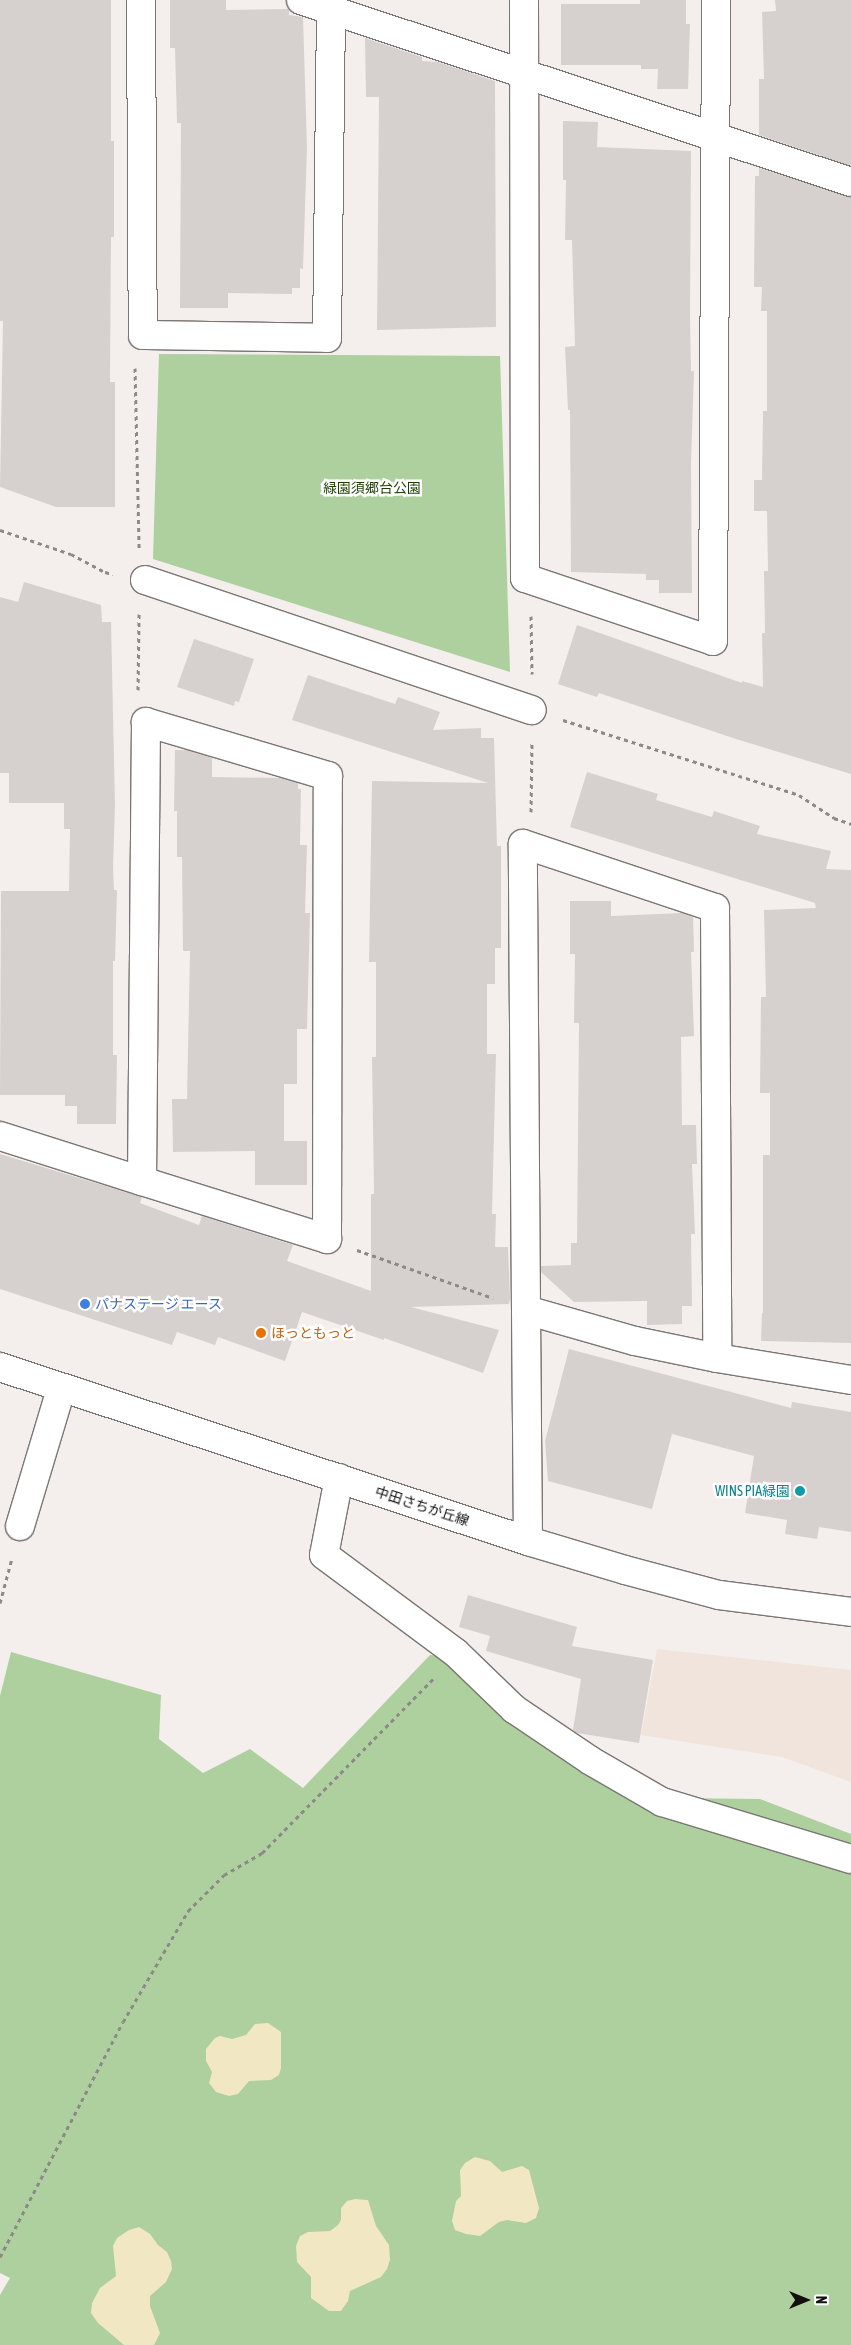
<!DOCTYPE html>
<html>
<head>
<meta charset="utf-8">
<style>
	body { margin:0 }
	#map { position:relative; width:851px; height:2345px; overflow:hidden; background:#f4efed; font-family:"Asap Condensed","Noto Sans JP",sans-serif }
	div>[style] { position:absolute }
	.built>* { inset:0; background:#f0e4dd }
	.green>* { inset:0; background:#aecf9e }
	.sand>* { inset:0; background:#f1e7c2 }
	.building>* { inset:0; background:#d6d1ce }
	.path>* { height:3px; margin-top:-1.5px; transform-origin:0; background:repeating-linear-gradient(90deg,#8d8988 0 4px,transparent 0 8px) }
	.roads { filter:drop-shadow(1px 0 #7a7673) drop-shadow(-1px 0 #7a7673) drop-shadow(0 1px #7a7673) drop-shadow(0 -1px #7a7673) }
	.street>* { height:28px; margin:-14px; padding:0 14px; transform-origin:14px; border-radius:14px; background:#fff }
	.secondary>* { height:28px; margin:-14px; padding:0 14px; transform-origin:14px; border-radius:14px; background:#fff }
	.dots>* { width:14px; height:14px; translate:-50% -50%; box-sizing:border-box; border:2px solid #fff; border-radius:50% }
	span { translate:-50% -50%; white-space:nowrap; text-align:center; line-height:1.15; -webkit-text-stroke:5px #fff; paint-order:stroke }
	.park-label { font-size:14px; color:#1b3f01 }
	.shop-label { font-size:14px; color:#366cbe }
	.left { translate:0 -50%; text-align:left }
	.food-label { font-size:14px; color:#c56008 }
	.culture-label { font-size:14px; color:#0d838f }
	.right { translate:-100% -50%; text-align:right }
	.street-label { font-size:14px; color:#12100f }
	.north { position:absolute; left:781px; top:2275px; width:50px; height:50px; -webkit-text-stroke:4px #fff; paint-order:stroke; rotate:90deg; font-size:14px; font-weight:700; line-height:20px; text-align:center; color:#12100f }
	.north::after { content:''; display:block; margin:auto; width:18px; height:22px; background:#12100f; clip-path:polygon(50% 0,100% 100%,50% 72%,0 100%) }
</style>
</head>
<body>
<div id="map">
	<div class="built">
		<div style="clip-path:polygon(657px 1649px,851px 1670px,851px 1782px,782px 1757px,641px 1735px)"></div>
	</div>
	<div class="green">
		<div style="clip-path:polygon(159px 354px,500px 356px,510px 672px,153px 559px)"></div>
		<div style="clip-path:polygon(11px 1652px,161px 1695px,159px 1739px,203px 1773px,250px 1749px,303px 1788px,430px 1655px,467px 1658px,525px 1712px,672px 1798px,760px 1799px,851px 1834px,851px 2345px,0 2345px,0 2295px,10px 2278px,0 2273px,0 1696px)"></div>
	</div>
	<div class="sand">
		<div style="clip-path:polygon(268px 2023px,281px 2032px,281px 2068px,279px 2075px,271px 2080px,249px 2081px,238px 2094px,229px 2096px,216px 2092px,209px 2083px,212px 2072px,206px 2061px,206px 2049px,215px 2038px,220px 2036px,232px 2039px,246px 2035px,255px 2024px)"></div>
		<div style="clip-path:polygon(475px 2157px,490px 2161px,502px 2172px,522px 2166px,529px 2170px,539px 2208px,536px 2218px,526px 2223px,507px 2220px,499px 2222px,480px 2236px,466px 2234px,455px 2230px,452px 2221px,456px 2201px,461px 2196px,460px 2170px,465px 2163px)"></div>
		<div style="clip-path:polygon(355px 2199px,368px 2200px,376px 2226px,389px 2245px,390px 2260px,387px 2269px,381px 2277px,350px 2291px,348px 2301px,341px 2311px,329px 2311px,311px 2298px,311px 2277px,297px 2262px,296px 2246px,300px 2236px,308px 2232px,330px 2231px,338px 2225px,341px 2220px,341px 2208px,347px 2201px)"></div>
		<div style="clip-path:polygon(139px 2227px,150px 2234px,158px 2245px,167px 2252px,171px 2261px,172px 2269px,166px 2282px,150px 2296px,150px 2306px,160px 2333px,154px 2345px,124px 2345px,98px 2323px,91px 2313px,92px 2303px,100px 2288px,116px 2276px,113px 2246px,117px 2238px,129px 2230px)"></div>
	</div>
	<div class="building">
		<div style="clip-path:polygon(0 0,111px 0,111px 141px,114px 141px,114px 237px,111px 237px,110px 382px,115px 382px,115px 507px,56px 507px,0 487px,3px 321px,0 321px)"></div>
		<div style="clip-path:polygon(170px 0,226px 0,226px 10px,289px 9px,289px 15px,303px 17px,307px 148px,303px 269px,300px 268px,300px 288px,292px 288px,292px 294px,228px 293px,228px 308px,180px 308px,181px 123px,177px 123px,175px 48px,170px 48px)"></div>
		<div style="clip-path:polygon(640px 0,686px 0,686px 24px,690px 24px,688px 89px,657px 89px,658px 69px,641px 69px,641px 65px,561px 65px,561px 4px,640px 4px)"></div>
		<div style="clip-path:polygon(775px 0,851px 0,851px 166px,759px 135px,759px 79px,764px 79px,762px 12px,776px 11px)"></div>
		<div style="clip-path:polygon(365px 38px,422px 57px,422px 61px,438px 62px,495px 81px,496px 327px,377px 330px,379px 97px,366px 97px)"></div>
		<div style="clip-path:polygon(563px 121px,598px 122px,597px 147px,691px 151px,690px 316px,691px 371px,694px 371px,691px 463px,692px 593px,659px 593px,659px 580px,646px 580px,646px 574px,571px 572px,570px 410px,568px 410px,565px 347px,575px 346px,572px 240px,565px 240px,566px 180px,563px 180px)"></div>
		<div style="clip-path:polygon(759px 168px,851px 197px,851px 774px,736px 739px,599px 693px,597px 697px,558px 684px,577px 625px,742px 683px,742px 681px,763px 687px,762px 633px,765px 633px,764px 571px,768px 571px,767px 511px,754px 511px,754px 480px,762px 480px,763px 411px,767px 411px,767px 311px,761px 311px,762px 287px,754px 287px,755px 176px,759px 176px)"></div>
		<div style="clip-path:polygon(24px 582px,101px 605px,102px 622px,111px 622px,115px 805px,113px 867px,114px 890px,117px 890px,115px 961px,113px 961px,113px 1055px,117px 1055px,116px 1124px,77px 1124px,77px 1106px,65px 1106px,65px 1095px,0 1095px,1px 891px,69px 891px,70px 829px,64px 829px,64px 803px,9px 803px,9px 773px,0 773px,0 597px,18px 602px)"></div>
		<div style="clip-path:polygon(194px 639px,254px 659px,239px 702px,235px 701px,234px 706px,177px 687px)"></div>
		<div style="clip-path:polygon(308px 675px,395px 704px,398px 697px,440px 712px,433px 730px,481px 728px,481px 738px,494px 738px,497px 846px,501px 846px,501px 948px,495px 948px,495px 984px,487px 984px,487px 1054px,496px 1054px,492px 1214px,496px 1214px,495px 1247px,508px 1247px,510px 1299px,509px 1304px,411px 1307px,499px 1330px,483px 1373px,384px 1338px,384px 1340px,302px 1312px,285px 1361px,218px 1337px,215px 1345px,177px 1332px,172px 1345px,0 1289px,0 1154px,142px 1197px,140px 1203px,199px 1225px,202px 1216px,293px 1245px,287px 1261px,371px 1291px,371px 1194px,374px 1194px,372px 1057px,376px 1057px,376px 962px,369px 962px,372px 781px,488px 783px,292px 720px)"></div>
		<div style="clip-path:polygon(175px 750px,187px 750px,212px 758px,212px 777px,281px 778px,298px 783px,298px 789px,301px 789px,300px 845px,307px 845px,305px 913px,310px 913px,307px 1029px,297px 1029px,297px 1084px,284px 1084px,284px 1141px,307px 1141px,307px 1185px,255px 1185px,255px 1151px,173px 1152px,172px 1099px,187px 1099px,190px 951px,183px 951px,182px 857px,177px 857px,177px 811px,174px 811px)"></div>
		<div style="clip-path:polygon(587px 772px,658px 794px,656px 800px,712px 817px,714px 811px,760px 826px,757px 834px,831px 851px,826px 869px,851px 870px,851px 1343px,761px 1341px,762px 1313px,763px 1313px,763px 1155px,770px 1155px,770px 1093px,760px 1093px,761px 997px,766px 997px,764px 910px,816px 908px,815px 903px,570px 827px)"></div>
		<div style="clip-path:polygon(570px 901px,611px 901px,611px 916px,682px 913px,693px 917px,694px 952px,691px 952px,694px 1036px,681px 1037px,682px 1125px,696px 1125px,697px 1164px,692px 1164px,695px 1234px,691px 1234px,692px 1306px,682px 1306px,682px 1324px,647px 1325px,647px 1301px,574px 1302px,541px 1272px,541px 1266px,571px 1265px,571px 1243px,577px 1243px,579px 1023px,574px 1023px,575px 954px,570px 954px)"></div>
		<div style="clip-path:polygon(569px 1349px,791px 1408px,792px 1402px,851px 1412px,851px 1532px,819px 1527px,817px 1539px,785px 1534px,787px 1520px,745px 1513px,754px 1456px,672px 1434px,652px 1509px,548px 1481px,545px 1441px)"></div>
		<div style="clip-path:polygon(468px 1595px,577px 1627px,572px 1646px,653px 1660px,639px 1743px,577px 1733px,573px 1730px,581px 1679px,486px 1651px,490px 1636px,459px 1627px)"></div>
	</div>
	<div class="path">
		<div style="left:135px;top:368px;width:181px;rotate:88.7deg"></div>
		<div style="left:0;top:530px;width:75px;rotate:18.7deg"></div>
		<div style="left:71px;top:554px;width:38px;rotate:28deg"></div>
		<div style="left:105px;top:572px;width:8px;rotate:14deg"></div>
		<div style="left:531px;top:616px;width:58px;rotate:89deg"></div>
		<div style="left:138px;top:690px;width:76px;rotate:-89.2deg"></div>
		<div style="left:563px;top:720px;width:248px;rotate:17.6deg"></div>
		<div style="left:799px;top:795px;width:42px;rotate:33.3deg"></div>
		<div style="left:834px;top:818px;width:18px;rotate:19deg"></div>
		<div style="left:531px;top:812px;width:69px;rotate:-89.2deg"></div>
		<div style="left:357px;top:1250px;width:144px;rotate:19.4deg"></div>
		<div style="left:0;top:1603px;width:47px;rotate:-75.1deg"></div>
		<div style="left:0;top:2257px;width:265px;rotate:-62.4deg"></div>
		<div style="left:123px;top:2022px;width:129px;rotate:-59.6deg"></div>
		<div style="left:188px;top:1911px;width:51px;rotate:-45deg"></div>
		<div style="left:224px;top:1875px;width:44px;rotate:-30.1deg"></div>
		<div style="left:262px;top:1853px;width:245px;rotate:-45.5deg"></div>
	</div>
	<div class="roads">
		<div class="street">
			<div style="left:141px;top:0;width:335px;rotate:89.7deg"></div>
			<div style="left:143px;top:335px;width:184px;rotate:0.9deg"></div>
			<div style="left:327px;top:338px;width:338px;rotate:-89.3deg"></div>
			<div style="left:301px;top:0;width:579px;rotate:18.31deg"></div>
			<div style="left:524px;top:0;width:578px;rotate:89.9deg"></div>
			<div style="left:525px;top:578px;width:198px;rotate:18.5deg"></div>
			<div style="left:713px;top:641px;width:641px;rotate:-89.73deg"></div>
			<div style="left:145px;top:580px;width:408px;rotate:18.6deg"></div>
			<div style="left:0;top:1136px;width:149px;rotate:17.6deg"></div>
			<div style="left:142px;top:1181px;width:194px;rotate:17.4deg"></div>
			<div style="left:327px;top:1239px;width:463px;rotate:-89.9deg"></div>
			<div style="left:328px;top:776px;width:190px;rotate:-163.5deg"></div>
			<div style="left:146px;top:722px;width:459px;rotate:90.5deg"></div>
			<div style="left:526px;top:1310px;width:466px;rotate:-90.4deg"></div>
			<div style="left:523px;top:844px;width:202px;rotate:18.4deg"></div>
			<div style="left:715px;top:908px;width:450px;rotate:89.7deg"></div>
			<div style="left:339px;top:1478px;width:78px;rotate:101deg"></div>
			<div style="left:324px;top:1555px;width:164px;rotate:36.6deg"></div>
			<div style="left:456px;top:1653px;width:81px;rotate:44deg"></div>
			<div style="left:514px;top:1709px;width:93px;rotate:34deg"></div>
			<div style="left:591px;top:1761px;width:82px;rotate:30deg"></div>
			<div style="left:662px;top:1802px;width:197px;rotate:16.8deg"></div>
			<div style="left:20px;top:1526px;width:143px;rotate:-73.3deg"></div>
			<div style="left:528px;top:1541px;width:231px;rotate:-90.5deg"></div>
			<div style="left:526px;top:1310px;width:113px;rotate:15.9deg"></div>
			<div style="left:635px;top:1341px;width:84px;rotate:11.7deg"></div>
			<div style="left:717px;top:1358px;width:136px;rotate:9.3deg"></div>
		</div>
		<div class="secondary">
			<div style="left:0;top:1367px;width:556px;rotate:18.24deg"></div>
			<div style="left:528px;top:1541px;width:101px;rotate:16.6deg"></div>
			<div style="left:625px;top:1570px;width:97px;rotate:14.9deg"></div>
			<div style="left:719px;top:1595px;width:133px;rotate:7.3deg"></div>
		</div>
	</div>
	<div class="dots">
		<div style="left:85px;top:1304px;background:#3f7fe0"></div>
		<div style="left:261px;top:1333px;background:#e8710a"></div>
		<div style="left:800px;top:1491px;background:#0f9aa8"></div>
	</div>
	<div class="park-label">
		<span style="left:372px;top:488px">緑園須郷台公園</span>
	</div>
	<div class="shop-label">
		<span class="left" style="left:95px;top:1304px">パナステージ エース</span>
	</div>
	<div class="food-label">
		<span class="left" style="left:271px;top:1333px">ほっともっと</span>
	</div>
	<div class="culture-label">
		<span class="right" style="left:790px;top:1491px">WINS PIA緑園</span>
	</div>
	<div class="street-label">
		<span style="left:422px;top:1506px;rotate:18deg">中田さちが丘線</span>
	</div>
	<div class="north">N</div>
</div>
</body>
</html>
